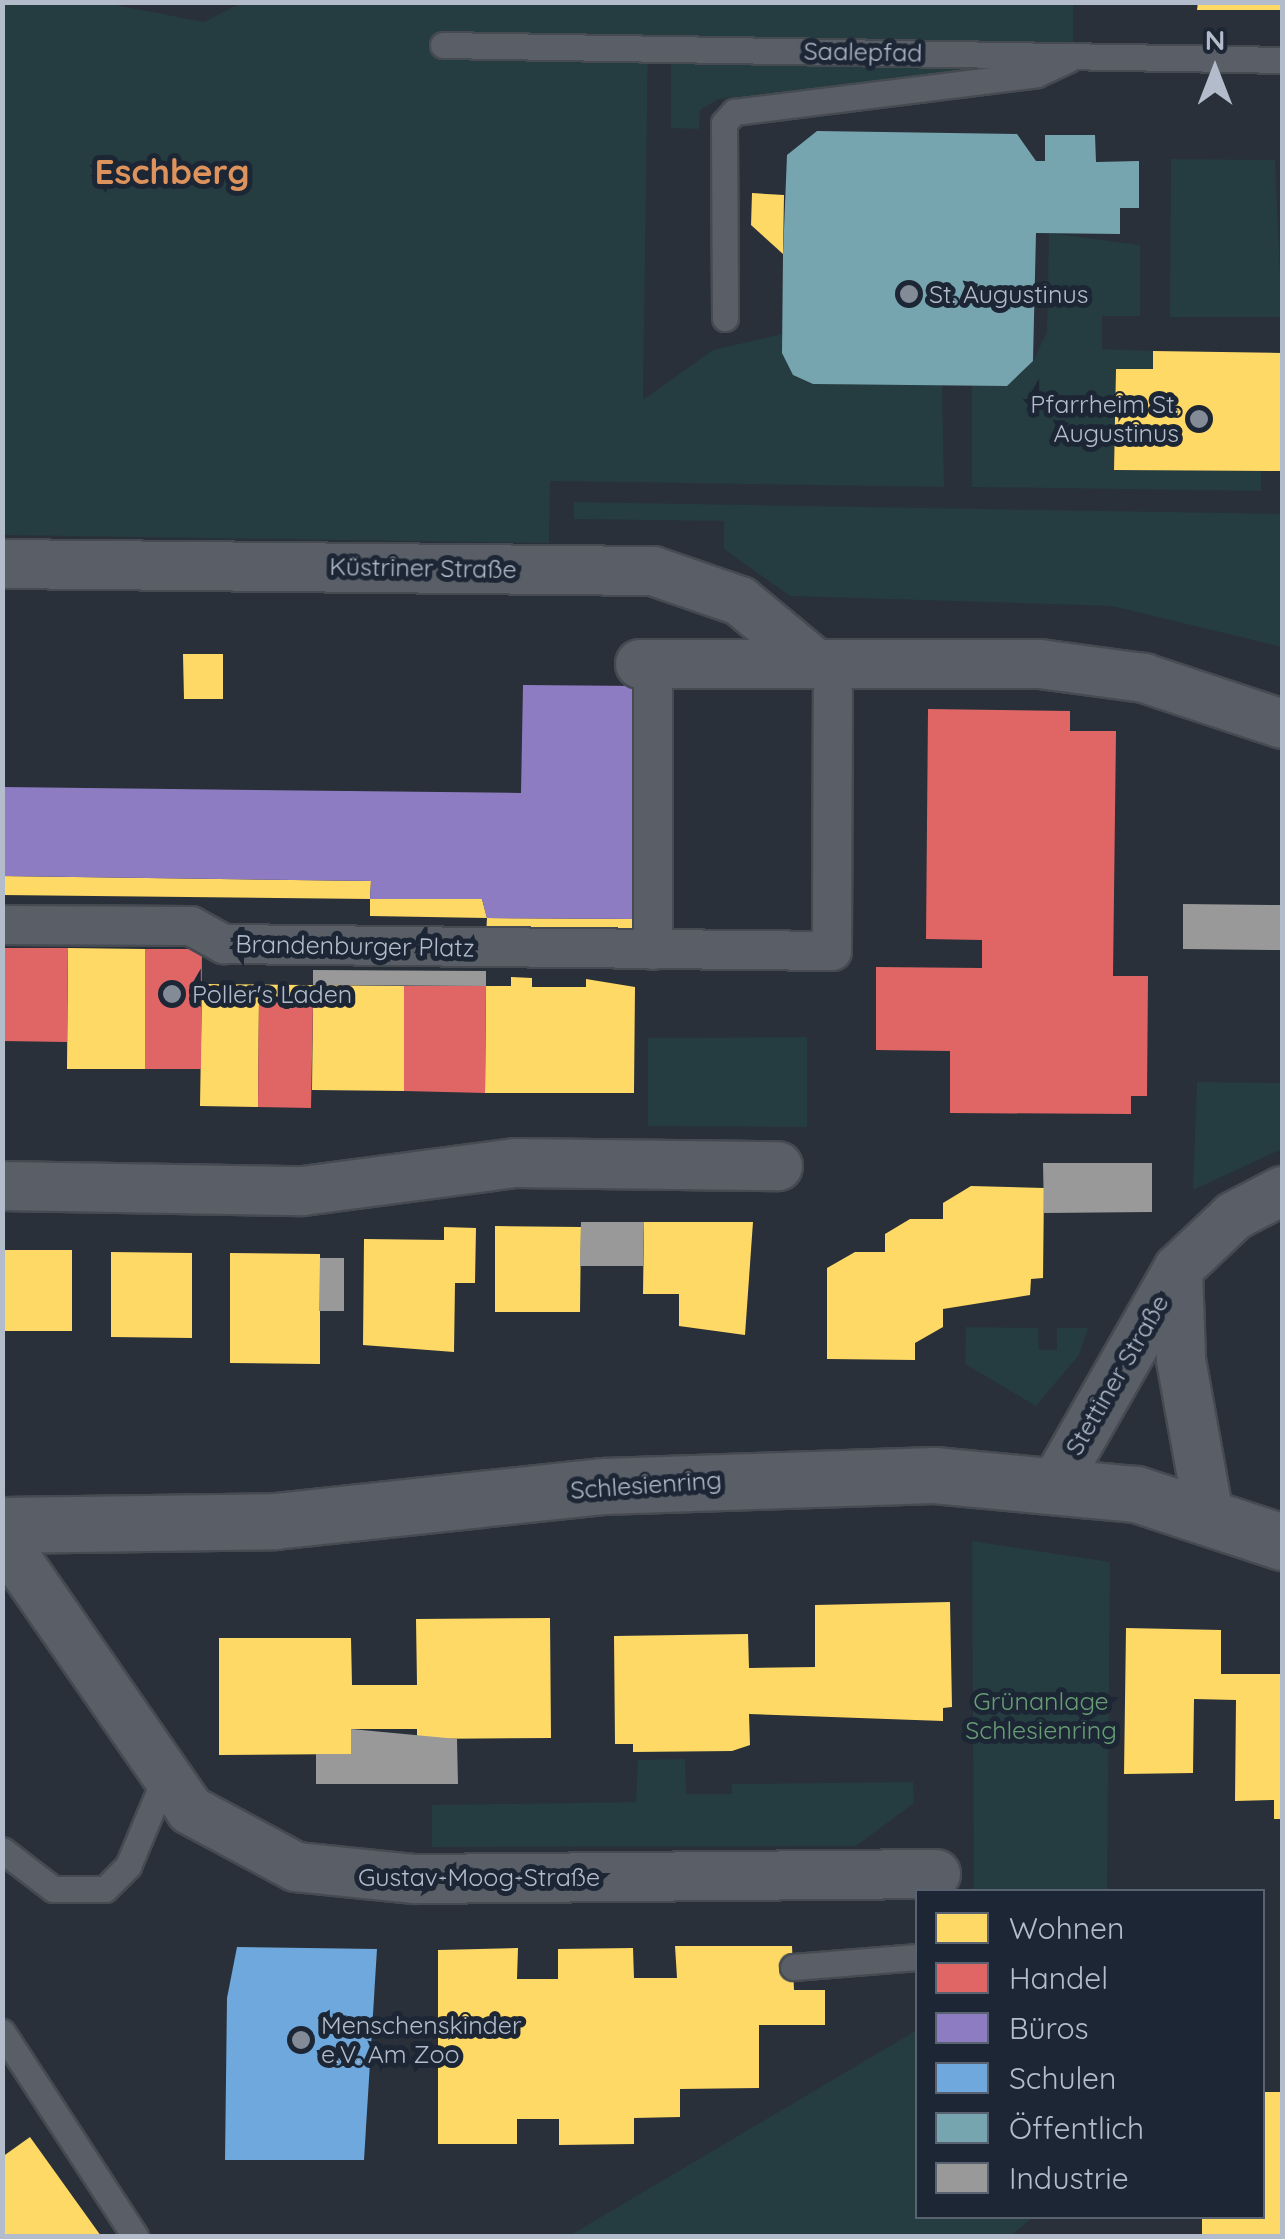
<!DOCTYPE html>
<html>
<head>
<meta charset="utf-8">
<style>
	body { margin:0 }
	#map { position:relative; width:1285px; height:2239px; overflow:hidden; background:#293039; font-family:Quicksand,sans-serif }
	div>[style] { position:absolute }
	.green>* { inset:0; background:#253c40 }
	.homes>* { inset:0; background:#ffd966 }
	.shops>* { inset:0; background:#e06666 }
	.offices>* { inset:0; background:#8e7cc3 }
	.schools>* { inset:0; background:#6fa8dc }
	.public>* { inset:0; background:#76a5af }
	.industry>* { inset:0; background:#999 }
	.roads { filter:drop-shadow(2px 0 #464b52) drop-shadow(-2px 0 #464b52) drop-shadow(0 2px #464b52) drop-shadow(0 -2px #464b52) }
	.service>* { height:25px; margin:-12.5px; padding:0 12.5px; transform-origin:12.5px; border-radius:12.5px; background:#5a5f67 }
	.pedestrian>* { height:38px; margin:-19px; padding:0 19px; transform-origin:19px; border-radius:19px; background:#5a5f67 }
	.minor>* { height:48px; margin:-24px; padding:0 24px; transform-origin:24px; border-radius:24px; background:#5a5f67 }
	.tertiary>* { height:55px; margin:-27.5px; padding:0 27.5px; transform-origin:27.5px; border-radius:27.5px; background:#5a5f67 }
	.dots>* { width:28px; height:28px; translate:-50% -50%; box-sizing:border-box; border:5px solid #1c2635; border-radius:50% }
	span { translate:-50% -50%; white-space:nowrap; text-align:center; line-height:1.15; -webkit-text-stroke:10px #1c2635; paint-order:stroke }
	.street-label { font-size:25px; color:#b3bcca }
	.poi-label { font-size:25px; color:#b3bcca }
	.left { translate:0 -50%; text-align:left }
	.right { translate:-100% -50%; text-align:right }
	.park-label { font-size:25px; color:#689d74 }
	.district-label { font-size:35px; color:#dd935b; font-weight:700 }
	.frame { position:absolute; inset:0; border:5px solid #b3bcca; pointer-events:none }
	.legend { position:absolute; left:915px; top:1889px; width:350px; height:330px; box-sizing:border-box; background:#1c2635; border:2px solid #586271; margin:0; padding:12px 18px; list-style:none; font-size:30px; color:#b3bcca }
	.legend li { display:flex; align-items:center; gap:20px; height:50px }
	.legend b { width:50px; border:2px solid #586271 }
	.north { position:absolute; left:1165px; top:20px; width:100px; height:100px; -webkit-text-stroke:8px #1c2635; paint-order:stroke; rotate:0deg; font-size:28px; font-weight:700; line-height:40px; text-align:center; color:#b3bcca }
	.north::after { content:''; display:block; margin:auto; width:35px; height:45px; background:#b3bcca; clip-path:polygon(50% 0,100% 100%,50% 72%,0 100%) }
</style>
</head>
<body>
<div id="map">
	<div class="green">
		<div style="clip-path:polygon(243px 2px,1073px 3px,1073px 44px,648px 39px,643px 400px,713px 350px,782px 334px,793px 375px,813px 384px,942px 385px,944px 487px,550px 481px,549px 543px,3px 535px,3px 3px,105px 3px,204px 22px)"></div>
		<div style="clip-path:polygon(671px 60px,1010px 66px,719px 99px,700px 110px,699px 129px,671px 128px)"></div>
		<div style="clip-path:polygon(1171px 159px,1275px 160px,1282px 317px,1170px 317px)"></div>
		<div style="clip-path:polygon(1049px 233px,1140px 245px,1140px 316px,1102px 316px,1102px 349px,1153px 351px,1153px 369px,1116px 369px,1114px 469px,1261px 471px,1261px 491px,972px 487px,972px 385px,1007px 385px,1033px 361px,1047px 332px)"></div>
		<div style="clip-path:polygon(574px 502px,1282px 514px,1282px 647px,1112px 606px,790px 596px,724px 549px,724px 521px,574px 519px)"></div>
		<div style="clip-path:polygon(807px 1037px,807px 1127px,648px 1126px,648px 1038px)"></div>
		<div style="clip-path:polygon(1197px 1082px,1282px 1083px,1282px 1149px,1193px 1190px)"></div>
		<div style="clip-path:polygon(966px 1327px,1038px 1328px,1039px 1350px,1057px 1350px,1057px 1328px,1088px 1328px,1079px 1355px,1036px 1406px,965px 1364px)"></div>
		<div style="clip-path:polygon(972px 1541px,1110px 1562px,1107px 1891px,974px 1891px)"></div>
		<div style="clip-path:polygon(685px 1759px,686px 1794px,732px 1794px,732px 1784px,913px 1782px,914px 1803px,856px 1846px,432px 1847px,432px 1805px,636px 1802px,638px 1760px)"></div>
		<div style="clip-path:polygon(917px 2030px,918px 2216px,1033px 2217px,1010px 2236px,569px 2236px)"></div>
	</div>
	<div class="homes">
		<div style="clip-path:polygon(1198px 2px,1282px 2px,1282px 10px,1197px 10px)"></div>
		<div style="clip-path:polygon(752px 193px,784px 195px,783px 254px,751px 225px)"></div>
		<div style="clip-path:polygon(1153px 351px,1282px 353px,1282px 471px,1114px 470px,1116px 369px,1153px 369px)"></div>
		<div style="clip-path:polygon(183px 654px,223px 654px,223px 699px,184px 699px)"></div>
		<div style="clip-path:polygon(2px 876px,371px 881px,370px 899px,2px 895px)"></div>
		<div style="clip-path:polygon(370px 899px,482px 899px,487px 918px,370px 916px)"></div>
		<div style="clip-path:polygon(487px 918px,636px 919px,654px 937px,486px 936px)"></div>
		<div style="clip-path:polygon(68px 948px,145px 949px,145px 1069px,67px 1069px)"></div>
		<div style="clip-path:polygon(511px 977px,532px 978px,532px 987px,586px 987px,586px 979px,635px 987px,634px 1093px,485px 1093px,486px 986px,511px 986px)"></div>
		<div style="clip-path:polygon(202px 984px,404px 986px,404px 1091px,312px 1090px,313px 1002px,259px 1000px,258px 1107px,200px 1106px)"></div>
		<div style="clip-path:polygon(971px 1186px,1044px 1188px,1043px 1278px,1031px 1279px,1030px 1295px,943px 1309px,943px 1327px,915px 1343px,915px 1360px,827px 1359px,827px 1268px,855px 1252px,885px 1252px,885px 1234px,910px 1219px,943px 1219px,943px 1203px)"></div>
		<div style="clip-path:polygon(644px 1222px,753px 1222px,745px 1335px,679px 1326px,679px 1294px,643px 1294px)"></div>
		<div style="clip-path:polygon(495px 1226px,581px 1227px,580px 1312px,495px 1312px)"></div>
		<div style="clip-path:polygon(444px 1227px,476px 1228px,475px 1283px,455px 1283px,454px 1352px,363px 1345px,364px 1239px,444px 1240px)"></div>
		<div style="clip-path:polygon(2px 1250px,72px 1250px,72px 1331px,2px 1331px)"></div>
		<div style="clip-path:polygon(111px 1252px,192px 1253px,192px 1338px,111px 1337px)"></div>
		<div style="clip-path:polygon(230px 1253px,320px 1254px,320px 1364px,230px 1363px)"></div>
		<div style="clip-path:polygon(950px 1602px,952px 1707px,943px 1708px,943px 1721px,749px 1714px,750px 1745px,732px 1751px,633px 1752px,633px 1744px,615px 1744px,614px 1636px,748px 1634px,749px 1668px,815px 1667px,815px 1605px)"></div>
		<div style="clip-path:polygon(550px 1618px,551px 1738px,417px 1739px,417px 1729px,351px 1729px,351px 1754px,219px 1755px,219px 1638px,351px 1638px,352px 1685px,417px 1685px,416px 1619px)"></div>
		<div style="clip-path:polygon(1126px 1628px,1221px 1630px,1221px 1674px,1282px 1674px,1282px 1819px,1274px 1819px,1274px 1800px,1235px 1801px,1236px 1700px,1194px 1699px,1193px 1773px,1124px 1774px)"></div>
		<div style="clip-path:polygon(675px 1946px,792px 1946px,794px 1990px,825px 1990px,825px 2025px,759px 2025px,759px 2088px,680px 2089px,680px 2117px,634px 2118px,634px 2144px,559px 2145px,559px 2119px,517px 2119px,517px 2144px,438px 2144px,438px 1950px,518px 1948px,517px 1979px,558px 1979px,558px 1949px,633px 1948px,634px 1978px,677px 1978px)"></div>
		<div style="clip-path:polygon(1262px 2092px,1282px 2092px,1282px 2236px,1202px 2236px,1202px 2216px,1262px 2216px)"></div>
		<div style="clip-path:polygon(30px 2137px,101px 2236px,2px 2236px,2px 2157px)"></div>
	</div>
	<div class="shops">
		<div style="clip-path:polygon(928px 709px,1070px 711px,1070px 731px,1116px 731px,1113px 976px,1148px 976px,1147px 1096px,1131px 1096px,1131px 1114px,950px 1113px,950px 1051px,876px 1050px,876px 967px,982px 968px,982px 940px,926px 939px)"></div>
		<div style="clip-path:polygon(2px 948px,68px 948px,67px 1042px,2px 1041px)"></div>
		<div style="clip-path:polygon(145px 949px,202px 949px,201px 1069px,145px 1069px)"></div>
		<div style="clip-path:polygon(404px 986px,486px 986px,485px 1093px,404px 1091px)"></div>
		<div style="clip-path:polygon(259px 1000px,313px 1002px,311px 1108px,258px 1107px)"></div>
	</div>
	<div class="offices">
		<div style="clip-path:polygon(523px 685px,639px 686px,636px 919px,487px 918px,482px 899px,370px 899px,371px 881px,2px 876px,2px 787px,521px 793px)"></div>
	</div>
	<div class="schools">
		<div style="clip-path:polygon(237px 1947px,377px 1949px,364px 2160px,225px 2160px,227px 1998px)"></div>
	</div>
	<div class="public">
		<div style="clip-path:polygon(817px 131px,1017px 134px,1036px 161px,1045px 161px,1045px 135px,1095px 135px,1096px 162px,1139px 161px,1139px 208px,1120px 208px,1120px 234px,1036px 233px,1033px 361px,1007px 386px,813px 384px,793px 375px,782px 353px,783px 254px,787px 155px)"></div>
	</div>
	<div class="industry">
		<div style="clip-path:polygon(1183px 904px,1282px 905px,1282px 950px,1183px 949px)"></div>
		<div style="clip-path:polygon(313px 970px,486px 971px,486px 986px,313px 985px)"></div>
		<div style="clip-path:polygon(1043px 1163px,1152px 1163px,1152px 1212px,1044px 1213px)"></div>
		<div style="clip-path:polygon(581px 1222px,644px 1222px,643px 1266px,580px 1266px)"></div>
		<div style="clip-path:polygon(320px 1258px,344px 1258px,344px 1311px,319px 1311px)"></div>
		<div style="clip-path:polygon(351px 1729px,457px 1739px,458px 1784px,316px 1784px,316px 1754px,351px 1754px)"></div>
	</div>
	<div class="roads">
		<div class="service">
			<div style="left:443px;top:45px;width:839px;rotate:1.02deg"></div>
			<div style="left:725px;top:318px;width:195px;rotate:-90.3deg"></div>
			<div style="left:724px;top:123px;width:15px;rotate:-48deg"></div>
			<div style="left:734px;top:112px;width:305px;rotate:-7.1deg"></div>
			<div style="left:1037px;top:74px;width:35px;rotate:-25deg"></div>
			<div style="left:2px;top:1850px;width:64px;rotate:37.4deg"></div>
			<div style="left:53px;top:1889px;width:52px"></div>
			<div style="left:105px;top:1889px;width:33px;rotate:-45deg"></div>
			<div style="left:128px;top:1866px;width:93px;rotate:-67.3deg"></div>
			<div style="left:793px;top:1967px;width:125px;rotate:-4.6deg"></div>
			<div style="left:2px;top:2032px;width:244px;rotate:56.9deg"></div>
		</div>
		<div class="pedestrian">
			<div style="left:653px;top:686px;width:264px;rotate:90deg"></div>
			<div style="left:2px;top:925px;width:189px;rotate:0.3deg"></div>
			<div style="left:191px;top:926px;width:38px;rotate:29deg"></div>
			<div style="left:224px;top:944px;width:608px;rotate:0.66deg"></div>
			<div style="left:832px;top:951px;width:259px;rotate:-89.8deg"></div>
		</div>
		<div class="minor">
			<div style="left:2px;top:564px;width:651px;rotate:0.62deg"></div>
			<div style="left:653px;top:571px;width:92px;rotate:19deg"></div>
			<div style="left:740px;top:601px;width:99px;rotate:39.7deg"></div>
			<div style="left:640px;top:664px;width:400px"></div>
			<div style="left:1040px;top:664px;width:105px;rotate:7.7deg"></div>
			<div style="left:1144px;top:678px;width:145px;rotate:18.4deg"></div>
			<div style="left:2px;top:1186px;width:301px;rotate:1deg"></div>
			<div style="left:303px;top:1191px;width:214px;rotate:-7.5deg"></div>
			<div style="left:515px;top:1163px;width:263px;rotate:0.7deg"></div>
			<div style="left:1178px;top:1269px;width:91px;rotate:88.1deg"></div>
			<div style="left:1181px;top:1360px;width:158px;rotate:79.8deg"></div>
			<div style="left:1057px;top:1481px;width:244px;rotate:-60.3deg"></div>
			<div style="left:1178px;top:1269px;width:77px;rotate:-43.4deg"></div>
			<div style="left:1234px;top:1216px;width:54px;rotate:-27.5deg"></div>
			<div style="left:2px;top:1538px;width:331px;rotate:55.3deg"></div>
			<div style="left:190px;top:1810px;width:120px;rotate:28.3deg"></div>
			<div style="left:296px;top:1867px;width:120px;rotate:5.8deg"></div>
			<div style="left:415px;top:1879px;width:521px;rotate:-0.55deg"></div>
		</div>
		<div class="tertiary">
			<div style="left:2px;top:1525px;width:273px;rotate:-0.8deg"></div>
			<div style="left:275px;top:1521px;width:331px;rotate:-6.1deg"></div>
			<div style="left:604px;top:1486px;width:330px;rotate:-1.9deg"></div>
			<div style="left:934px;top:1475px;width:203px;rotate:5.4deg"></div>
			<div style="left:1136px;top:1494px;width:154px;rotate:18.2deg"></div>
		</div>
	</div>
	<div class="dots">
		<div style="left:909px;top:294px;background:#838b97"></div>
		<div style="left:1199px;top:419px;background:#838b97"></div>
		<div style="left:172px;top:994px;background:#838b97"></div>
		<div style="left:301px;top:2040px;background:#838b97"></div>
	</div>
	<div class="street-label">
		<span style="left:863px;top:52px;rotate:1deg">Saalepfad</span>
		<span style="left:423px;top:568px;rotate:1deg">Küstriner Straße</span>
		<span style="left:355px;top:946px;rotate:1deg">Brandenburger Platz</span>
		<span style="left:1117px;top:1375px;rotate:-60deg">Stettiner Straße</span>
		<span style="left:646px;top:1485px;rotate:-4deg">Schlesienring</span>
		<span style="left:479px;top:1877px">Gustav-Moog-Straße</span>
	</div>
	<div class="poi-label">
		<span class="left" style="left:929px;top:294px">St. Augustinus</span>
		<span class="right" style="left:1179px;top:419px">Pfarrheim St.<br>Augustinus</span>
		<span class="left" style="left:192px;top:994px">Poller's Laden</span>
		<span class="left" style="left:321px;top:2040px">Menschenskinder<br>e.V. Am Zoo</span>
	</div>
	<div class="park-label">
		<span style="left:1041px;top:1716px">Grünanlage<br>Schlesienring</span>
	</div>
	<div class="district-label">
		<span style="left:172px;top:171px">Eschberg</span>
	</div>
	<div class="frame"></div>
	<ul class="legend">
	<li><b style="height:28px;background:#ffd966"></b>Wohnen</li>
	<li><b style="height:28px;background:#e06666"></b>Handel</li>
	<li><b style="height:28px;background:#8e7cc3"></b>Büros</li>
	<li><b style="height:28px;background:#6fa8dc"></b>Schulen</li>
	<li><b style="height:28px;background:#76a5af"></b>Öffentlich</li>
	<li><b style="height:28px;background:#999"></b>Industrie</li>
	</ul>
	<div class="north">N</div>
</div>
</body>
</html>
